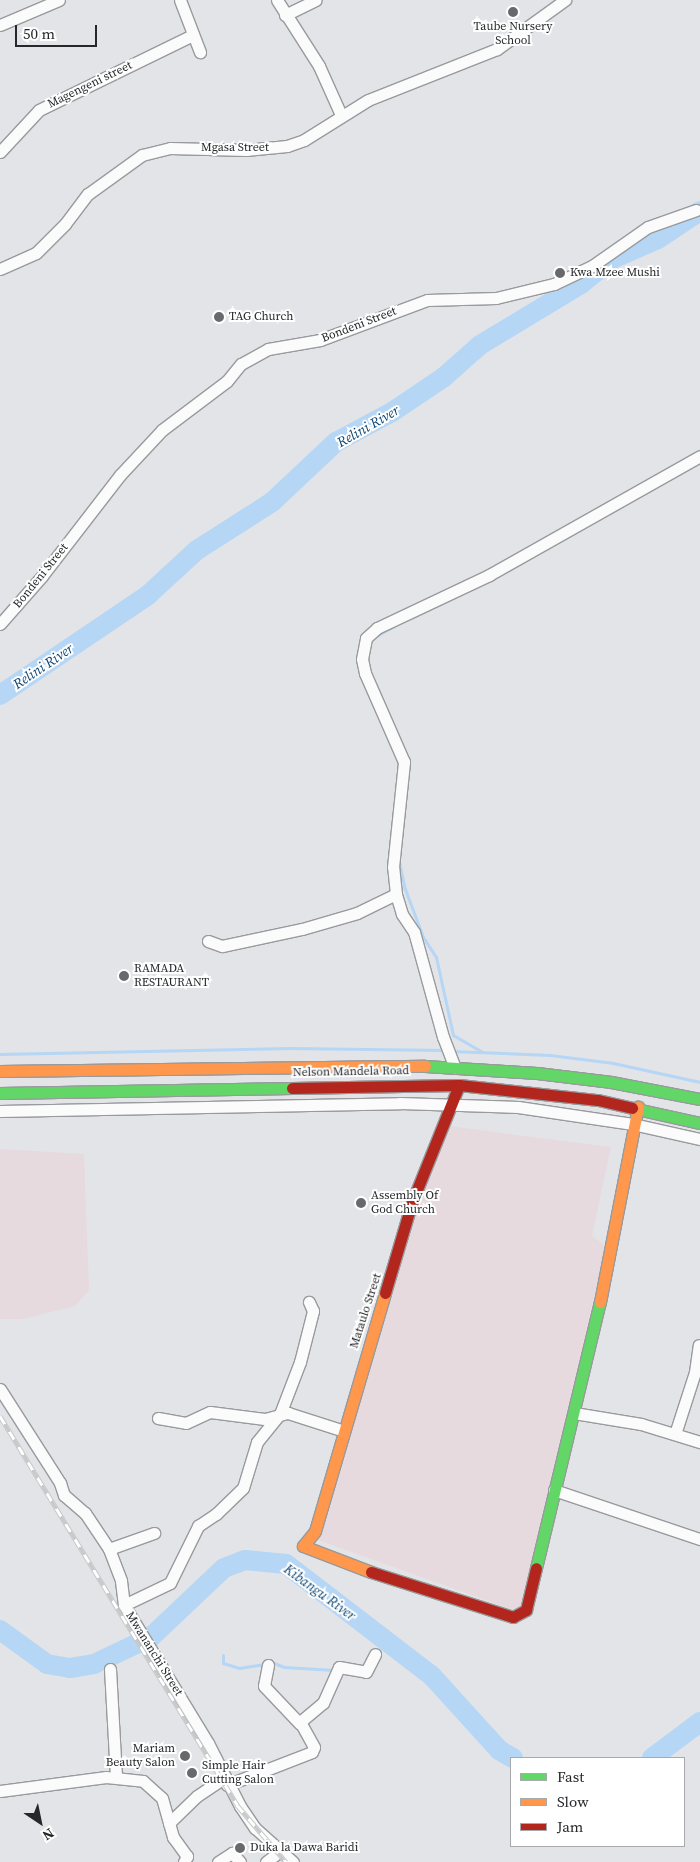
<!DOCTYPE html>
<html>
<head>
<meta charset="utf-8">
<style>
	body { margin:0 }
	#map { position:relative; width:700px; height:1862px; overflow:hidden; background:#e2e4e7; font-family:"Source Serif 4",serif }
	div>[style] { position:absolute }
	.commercial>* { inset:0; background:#e7dade }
	.stream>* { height:3px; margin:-1.5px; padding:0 1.5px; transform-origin:1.5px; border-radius:1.5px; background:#b6d6f5 }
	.river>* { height:20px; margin:-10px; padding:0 10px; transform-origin:10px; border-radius:10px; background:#b6d6f5 }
	.roads { filter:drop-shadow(1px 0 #989a9c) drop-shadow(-1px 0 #989a9c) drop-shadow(0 1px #989a9c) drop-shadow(0 -1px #989a9c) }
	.street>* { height:11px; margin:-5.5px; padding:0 5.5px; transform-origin:5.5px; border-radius:5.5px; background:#fbfbfb }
	.fast>* { height:11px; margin:-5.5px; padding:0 5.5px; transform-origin:5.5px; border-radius:5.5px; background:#63d668 }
	.slow>* { height:11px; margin:-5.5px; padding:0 5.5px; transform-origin:5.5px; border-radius:5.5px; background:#ff974d }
	.jam>* { height:11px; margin:-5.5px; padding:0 5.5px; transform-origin:5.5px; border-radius:5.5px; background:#b3261e }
	.rail>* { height:5px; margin-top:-2.5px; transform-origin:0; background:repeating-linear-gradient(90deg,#fff 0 9px,#c8c9ca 0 18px); box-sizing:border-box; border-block:1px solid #c8c9ca }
	.dots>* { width:14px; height:14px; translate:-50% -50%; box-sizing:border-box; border:2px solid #fff; border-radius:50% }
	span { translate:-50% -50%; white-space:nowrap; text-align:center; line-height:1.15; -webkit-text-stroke:4px #fff; paint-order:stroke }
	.poi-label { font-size:12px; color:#26272a }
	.left { translate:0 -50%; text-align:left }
	.right { translate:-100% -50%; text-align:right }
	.street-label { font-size:12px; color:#26272a }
	.water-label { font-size:14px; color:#0b4673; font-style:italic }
	.legend { position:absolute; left:510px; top:1757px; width:175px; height:90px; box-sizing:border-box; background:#fff; border:1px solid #a8a9aa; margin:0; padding:6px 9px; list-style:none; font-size:15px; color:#26272a }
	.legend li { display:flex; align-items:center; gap:10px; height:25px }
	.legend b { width:25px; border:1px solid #a8a9aa }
	.north { position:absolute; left:15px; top:1797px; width:50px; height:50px; -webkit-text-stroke:4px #fff; paint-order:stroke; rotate:146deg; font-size:14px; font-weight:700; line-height:20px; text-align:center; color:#26272a }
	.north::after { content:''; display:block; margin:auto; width:18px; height:22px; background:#26272a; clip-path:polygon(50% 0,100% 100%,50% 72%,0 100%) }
	.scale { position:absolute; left:15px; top:25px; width:82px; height:22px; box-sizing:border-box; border:2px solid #26272a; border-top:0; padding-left:6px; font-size:15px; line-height:18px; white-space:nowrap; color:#26272a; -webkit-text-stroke:4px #fff; paint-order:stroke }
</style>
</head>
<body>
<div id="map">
	<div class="commercial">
		<div style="clip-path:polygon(449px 1126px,611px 1147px,592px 1236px,606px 1246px,519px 1612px,318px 1540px,424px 1188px)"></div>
		<div style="clip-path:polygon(0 1149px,84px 1154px,89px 1290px,75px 1306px,23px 1319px,0 1319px)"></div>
	</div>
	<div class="stream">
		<div style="left:505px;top:572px;width:34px;rotate:-30deg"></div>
		<div style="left:411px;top:618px;width:49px;rotate:-25.5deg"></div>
		<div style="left:376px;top:636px;width:21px;rotate:-29deg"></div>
		<div style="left:398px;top:857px;width:33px;rotate:78deg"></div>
		<div style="left:405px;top:889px;width:51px;rotate:69.4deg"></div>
		<div style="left:423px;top:937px;width:24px;rotate:57deg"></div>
		<div style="left:436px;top:957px;width:80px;rotate:77.7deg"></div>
		<div style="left:453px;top:1035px;width:34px;rotate:30deg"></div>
		<div style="left:451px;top:1051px;width:99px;rotate:2.3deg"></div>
		<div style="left:550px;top:1055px;width:64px;rotate:7.2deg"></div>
		<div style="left:613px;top:1063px;width:89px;rotate:12.3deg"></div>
		<div style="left:0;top:1054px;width:290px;rotate:-1.2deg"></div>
		<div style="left:290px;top:1048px;width:154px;rotate:0.7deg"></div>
		<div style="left:223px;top:1655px;width:8px;rotate:90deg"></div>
		<div style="left:223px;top:1663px;width:17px;rotate:17deg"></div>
		<div style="left:239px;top:1668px;width:26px;rotate:-9deg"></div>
		<div style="left:269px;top:1661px;width:16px;rotate:22deg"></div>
		<div style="left:284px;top:1667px;width:50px;rotate:3.4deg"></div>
	</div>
	<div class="river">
		<div style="left:0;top:695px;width:179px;rotate:-34deg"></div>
		<div style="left:148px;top:595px;width:67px;rotate:-42.6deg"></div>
		<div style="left:197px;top:550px;width:89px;rotate:-32.6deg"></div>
		<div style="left:272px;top:502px;width:88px;rotate:-43.2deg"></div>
		<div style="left:336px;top:442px;width:64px;rotate:-28.2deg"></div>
		<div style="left:392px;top:412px;width:63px;rotate:-33.9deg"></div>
		<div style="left:444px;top:377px;width:48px;rotate:-41.6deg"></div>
		<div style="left:480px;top:345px;width:118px;rotate:-31.1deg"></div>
		<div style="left:581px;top:284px;width:40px;rotate:-39deg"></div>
		<div style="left:612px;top:259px;width:50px;rotate:-23.5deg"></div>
		<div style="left:658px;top:239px;width:50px;rotate:-33.7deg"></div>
		<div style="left:0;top:1630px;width:58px;rotate:35.9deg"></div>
		<div style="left:47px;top:1664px;width:23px;rotate:10deg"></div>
		<div style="left:70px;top:1668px;width:24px;rotate:-9deg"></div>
		<div style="left:94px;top:1664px;width:63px;rotate:-25.3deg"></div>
		<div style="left:151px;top:1637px;width:100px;rotate:-43.4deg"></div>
		<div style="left:224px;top:1568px;width:22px;rotate:-21deg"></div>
		<div style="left:245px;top:1560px;width:41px;rotate:5.6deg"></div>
		<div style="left:286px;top:1564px;width:184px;rotate:37.5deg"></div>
		<div style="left:432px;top:1676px;width:100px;rotate:47.8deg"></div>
		<div style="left:499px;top:1750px;width:16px;rotate:30deg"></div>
		<div style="left:652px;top:1758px;width:60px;rotate:-36.9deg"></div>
	</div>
	<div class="roads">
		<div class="street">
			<div style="left:180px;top:0;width:56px;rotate:69deg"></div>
			<div style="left:277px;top:0;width:78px;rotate:57.5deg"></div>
			<div style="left:319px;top:66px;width:54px;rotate:65.8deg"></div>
			<div style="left:285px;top:15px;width:34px;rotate:-26deg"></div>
			<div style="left:0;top:25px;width:64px;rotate:-23deg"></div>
			<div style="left:0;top:152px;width:57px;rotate:-47.1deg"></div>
			<div style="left:39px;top:110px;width:171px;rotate:-26deg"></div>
			<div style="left:0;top:269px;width:39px;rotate:-24deg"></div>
			<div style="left:36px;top:253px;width:41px;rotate:-45deg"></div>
			<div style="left:65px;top:224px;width:38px;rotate:-53deg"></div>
			<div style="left:88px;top:194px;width:67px;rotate:-35.8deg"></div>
			<div style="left:142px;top:155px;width:29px;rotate:-14deg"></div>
			<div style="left:170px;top:148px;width:76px;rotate:1.5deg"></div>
			<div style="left:246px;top:150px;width:41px;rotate:-5.6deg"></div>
			<div style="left:287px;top:146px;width:18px;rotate:-19deg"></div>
			<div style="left:304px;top:140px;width:75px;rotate:-32deg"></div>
			<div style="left:368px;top:100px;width:139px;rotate:-21.6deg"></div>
			<div style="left:497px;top:49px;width:84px;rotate:-35.8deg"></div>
			<div style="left:0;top:624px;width:64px;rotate:-48.8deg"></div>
			<div style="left:42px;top:576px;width:128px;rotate:-52.3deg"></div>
			<div style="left:120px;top:475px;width:62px;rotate:-47deg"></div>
			<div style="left:162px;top:430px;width:81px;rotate:-37deg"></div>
			<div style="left:227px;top:381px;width:22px;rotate:-51deg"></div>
			<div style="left:241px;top:364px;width:31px;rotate:-29deg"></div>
			<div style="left:268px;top:349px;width:53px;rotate:-9.8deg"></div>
			<div style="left:320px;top:340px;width:114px;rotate:-20.5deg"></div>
			<div style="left:427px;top:300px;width:69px;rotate:-1.7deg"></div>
			<div style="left:496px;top:298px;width:60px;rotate:-13.6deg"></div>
			<div style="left:554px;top:284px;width:42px;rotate:-25.3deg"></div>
			<div style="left:592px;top:266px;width:68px;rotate:-34.9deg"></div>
			<div style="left:648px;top:227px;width:51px;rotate:-19.5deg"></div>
			<div style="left:208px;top:941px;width:15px;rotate:20deg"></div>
			<div style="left:222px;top:946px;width:82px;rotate:-12deg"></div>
			<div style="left:302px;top:929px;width:57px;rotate:-16.2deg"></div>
			<div style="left:357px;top:913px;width:43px;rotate:-26deg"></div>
			<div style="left:455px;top:1068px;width:33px;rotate:-111deg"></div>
			<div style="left:443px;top:1037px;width:109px;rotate:-105.4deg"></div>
			<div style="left:414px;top:932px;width:22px;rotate:-124deg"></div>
			<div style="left:402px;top:914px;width:21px;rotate:-107deg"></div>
			<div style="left:396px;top:894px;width:27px;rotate:-96deg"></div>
			<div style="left:393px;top:867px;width:106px;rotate:-84deg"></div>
			<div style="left:404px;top:762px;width:97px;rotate:-113.7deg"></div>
			<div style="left:365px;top:673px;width:14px;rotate:-102deg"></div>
			<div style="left:362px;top:659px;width:21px;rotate:-79deg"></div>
			<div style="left:366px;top:638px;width:15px;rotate:-42deg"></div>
			<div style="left:377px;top:628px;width:124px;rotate:-25.3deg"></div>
			<div style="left:489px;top:575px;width:242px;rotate:-29.4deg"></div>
			<div style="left:0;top:1111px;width:400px;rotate:-1.1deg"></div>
			<div style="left:400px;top:1103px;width:118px;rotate:1.9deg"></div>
			<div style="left:518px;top:1107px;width:116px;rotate:8.4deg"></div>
			<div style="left:633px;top:1124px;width:69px;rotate:12.6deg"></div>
			<div style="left:0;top:1389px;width:112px;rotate:57.4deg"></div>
			<div style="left:60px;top:1483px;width:13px;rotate:72deg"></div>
			<div style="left:64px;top:1495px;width:28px;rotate:41deg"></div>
			<div style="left:85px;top:1513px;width:43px;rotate:56.3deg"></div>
			<div style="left:109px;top:1549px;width:34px;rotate:69deg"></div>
			<div style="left:121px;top:1581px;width:24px;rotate:83deg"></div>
			<div style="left:124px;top:1605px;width:162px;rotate:58.7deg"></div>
			<div style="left:208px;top:1743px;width:71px;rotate:63.1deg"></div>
			<div style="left:240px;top:1806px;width:27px;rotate:56deg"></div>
			<div style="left:255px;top:1828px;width:51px;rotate:41.8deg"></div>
			<div style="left:574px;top:1413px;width:68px;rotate:9.3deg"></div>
			<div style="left:641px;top:1424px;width:62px;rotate:17deg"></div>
			<div style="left:158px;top:1418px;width:28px;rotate:10deg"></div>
			<div style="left:186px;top:1423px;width:26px;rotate:-25deg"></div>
			<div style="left:210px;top:1412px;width:55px;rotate:7.3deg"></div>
			<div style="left:265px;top:1419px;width:24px;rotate:-15deg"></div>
			<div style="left:288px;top:1413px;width:59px;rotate:17.8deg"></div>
			<div style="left:675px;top:1434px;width:65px;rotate:-72.1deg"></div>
			<div style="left:695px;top:1372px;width:27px;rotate:-82deg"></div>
			<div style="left:554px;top:1490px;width:154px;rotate:18.6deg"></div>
			<div style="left:109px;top:1549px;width:48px;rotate:-19.6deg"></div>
			<div style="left:124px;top:1605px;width:51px;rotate:-25.6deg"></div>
			<div style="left:170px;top:1583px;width:64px;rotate:-63.8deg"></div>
			<div style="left:198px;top:1526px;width:22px;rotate:-34deg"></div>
			<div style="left:216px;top:1514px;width:37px;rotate:-44deg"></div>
			<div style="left:243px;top:1488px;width:48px;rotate:-73.1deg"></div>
			<div style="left:257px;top:1442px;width:36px;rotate:-51deg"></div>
			<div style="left:280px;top:1414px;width:56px;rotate:-69deg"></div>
			<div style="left:300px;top:1362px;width:53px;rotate:-75.7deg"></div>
			<div style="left:313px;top:1311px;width:10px;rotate:-114deg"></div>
			<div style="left:268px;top:1665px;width:21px;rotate:101deg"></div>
			<div style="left:264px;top:1686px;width:52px;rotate:46.5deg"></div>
			<div style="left:110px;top:1669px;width:107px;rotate:86.8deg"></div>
			<div style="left:227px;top:1785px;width:91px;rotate:-21.2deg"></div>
			<div style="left:312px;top:1752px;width:5px;rotate:-68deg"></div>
			<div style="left:314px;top:1747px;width:29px;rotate:-119deg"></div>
			<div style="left:300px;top:1722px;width:30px;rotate:-40deg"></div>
			<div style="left:323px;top:1703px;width:39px;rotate:-66deg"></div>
			<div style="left:339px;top:1667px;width:27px;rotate:10deg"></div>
			<div style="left:366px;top:1672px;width:20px;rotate:-63deg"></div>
			<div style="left:0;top:1791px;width:107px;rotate:-7.5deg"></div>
			<div style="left:106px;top:1777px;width:37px;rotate:6deg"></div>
			<div style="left:143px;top:1781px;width:25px;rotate:42deg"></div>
			<div style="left:162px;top:1798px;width:41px;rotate:74.2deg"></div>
			<div style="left:173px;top:1837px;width:24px;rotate:54deg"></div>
			<div style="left:187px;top:1856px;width:7px;rotate:117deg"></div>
			<div style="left:169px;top:1823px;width:39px;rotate:-44deg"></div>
			<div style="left:197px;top:1796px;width:32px;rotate:-34deg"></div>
			<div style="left:218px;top:1862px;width:17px;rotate:-33deg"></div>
			<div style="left:232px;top:1853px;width:12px;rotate:48deg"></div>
			<div style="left:266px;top:1862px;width:16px;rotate:-38deg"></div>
		</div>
		<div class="fast">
			<div style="left:425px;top:1066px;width:112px;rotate:3.6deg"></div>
			<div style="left:537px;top:1073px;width:75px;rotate:6.9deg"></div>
			<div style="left:611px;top:1082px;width:91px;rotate:10.8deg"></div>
			<div style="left:0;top:1093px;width:292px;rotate:-1deg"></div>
			<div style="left:632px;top:1108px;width:70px;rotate:12.4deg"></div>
			<div style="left:536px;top:1568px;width:274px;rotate:-76.5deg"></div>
		</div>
		<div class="slow">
			<div style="left:0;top:1071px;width:425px;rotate:-0.7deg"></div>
			<div style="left:600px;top:1302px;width:199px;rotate:-79deg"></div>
			<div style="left:371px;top:1572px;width:73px;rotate:-159.1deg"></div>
			<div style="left:303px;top:1546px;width:19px;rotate:-51deg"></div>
			<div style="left:315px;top:1531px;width:248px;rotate:-73.6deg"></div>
		</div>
		<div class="jam">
			<div style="left:292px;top:1088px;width:167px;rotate:-1deg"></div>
			<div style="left:459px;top:1085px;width:140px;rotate:6.2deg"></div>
			<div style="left:598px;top:1100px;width:35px;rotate:13deg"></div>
			<div style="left:385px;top:1293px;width:95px;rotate:-73.5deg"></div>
			<div style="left:412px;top:1202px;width:126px;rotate:-68.1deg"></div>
			<div style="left:371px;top:1572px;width:149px;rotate:17.6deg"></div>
			<div style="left:513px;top:1617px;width:15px;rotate:-28deg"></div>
			<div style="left:526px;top:1610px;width:43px;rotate:-76.6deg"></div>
		</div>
	</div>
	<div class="rail">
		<div style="left:0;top:1416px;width:456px;rotate:58.6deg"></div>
		<div style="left:237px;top:1805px;width:75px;rotate:49.3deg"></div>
	</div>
	<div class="dots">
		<div style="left:513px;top:12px;background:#68696c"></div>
		<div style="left:560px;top:273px;background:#68696c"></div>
		<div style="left:219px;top:317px;background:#68696c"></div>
		<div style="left:124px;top:976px;background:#68696c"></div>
		<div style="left:361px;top:1203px;background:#68696c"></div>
		<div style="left:185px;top:1756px;background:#68696c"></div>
		<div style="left:192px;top:1773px;background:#68696c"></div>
		<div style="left:240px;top:1848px;background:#68696c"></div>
	</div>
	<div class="poi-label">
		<span style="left:513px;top:34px">Taube Nursery<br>School</span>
		<span class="left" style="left:570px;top:273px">Kwa Mzee Mushi</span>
		<span class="left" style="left:229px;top:317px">TAG Church</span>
		<span class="left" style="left:134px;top:976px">RAMADA<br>RESTAURANT</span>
		<span class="left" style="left:371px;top:1203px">Assembly Of<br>God Church</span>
		<span class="right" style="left:175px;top:1756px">Mariam<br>Beauty Salon</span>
		<span class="left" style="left:202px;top:1773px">Simple Hair<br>Cutting Salon</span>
		<span class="left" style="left:250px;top:1848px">Duka la Dawa Baridi</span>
	</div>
	<div class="street-label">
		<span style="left:90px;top:85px;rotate:-26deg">Magengeni street</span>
		<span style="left:235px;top:148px">Mgasa Street</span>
		<span style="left:359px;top:325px;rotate:-21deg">Bondeni Street</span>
		<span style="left:41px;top:576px;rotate:-51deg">Bondeni Street</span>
		<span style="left:351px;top:1072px;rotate:-1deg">Nelson Mandela Road</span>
		<span style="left:366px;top:1311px;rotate:-72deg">Mataulo Street</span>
		<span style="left:154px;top:1654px;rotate:58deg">Mwananchi Street</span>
	</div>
	<div class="water-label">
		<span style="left:368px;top:426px;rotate:-30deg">Relini River</span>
		<span style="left:43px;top:666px;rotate:-34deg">Relini River</span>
		<span style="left:320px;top:1592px;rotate:36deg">Kibangu River</span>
	</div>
	<ul class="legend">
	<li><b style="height:6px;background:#63d668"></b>Fast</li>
	<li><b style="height:6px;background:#ff974d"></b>Slow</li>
	<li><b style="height:6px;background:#b3261e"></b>Jam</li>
	</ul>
	<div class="north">N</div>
	<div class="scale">50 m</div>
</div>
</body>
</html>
